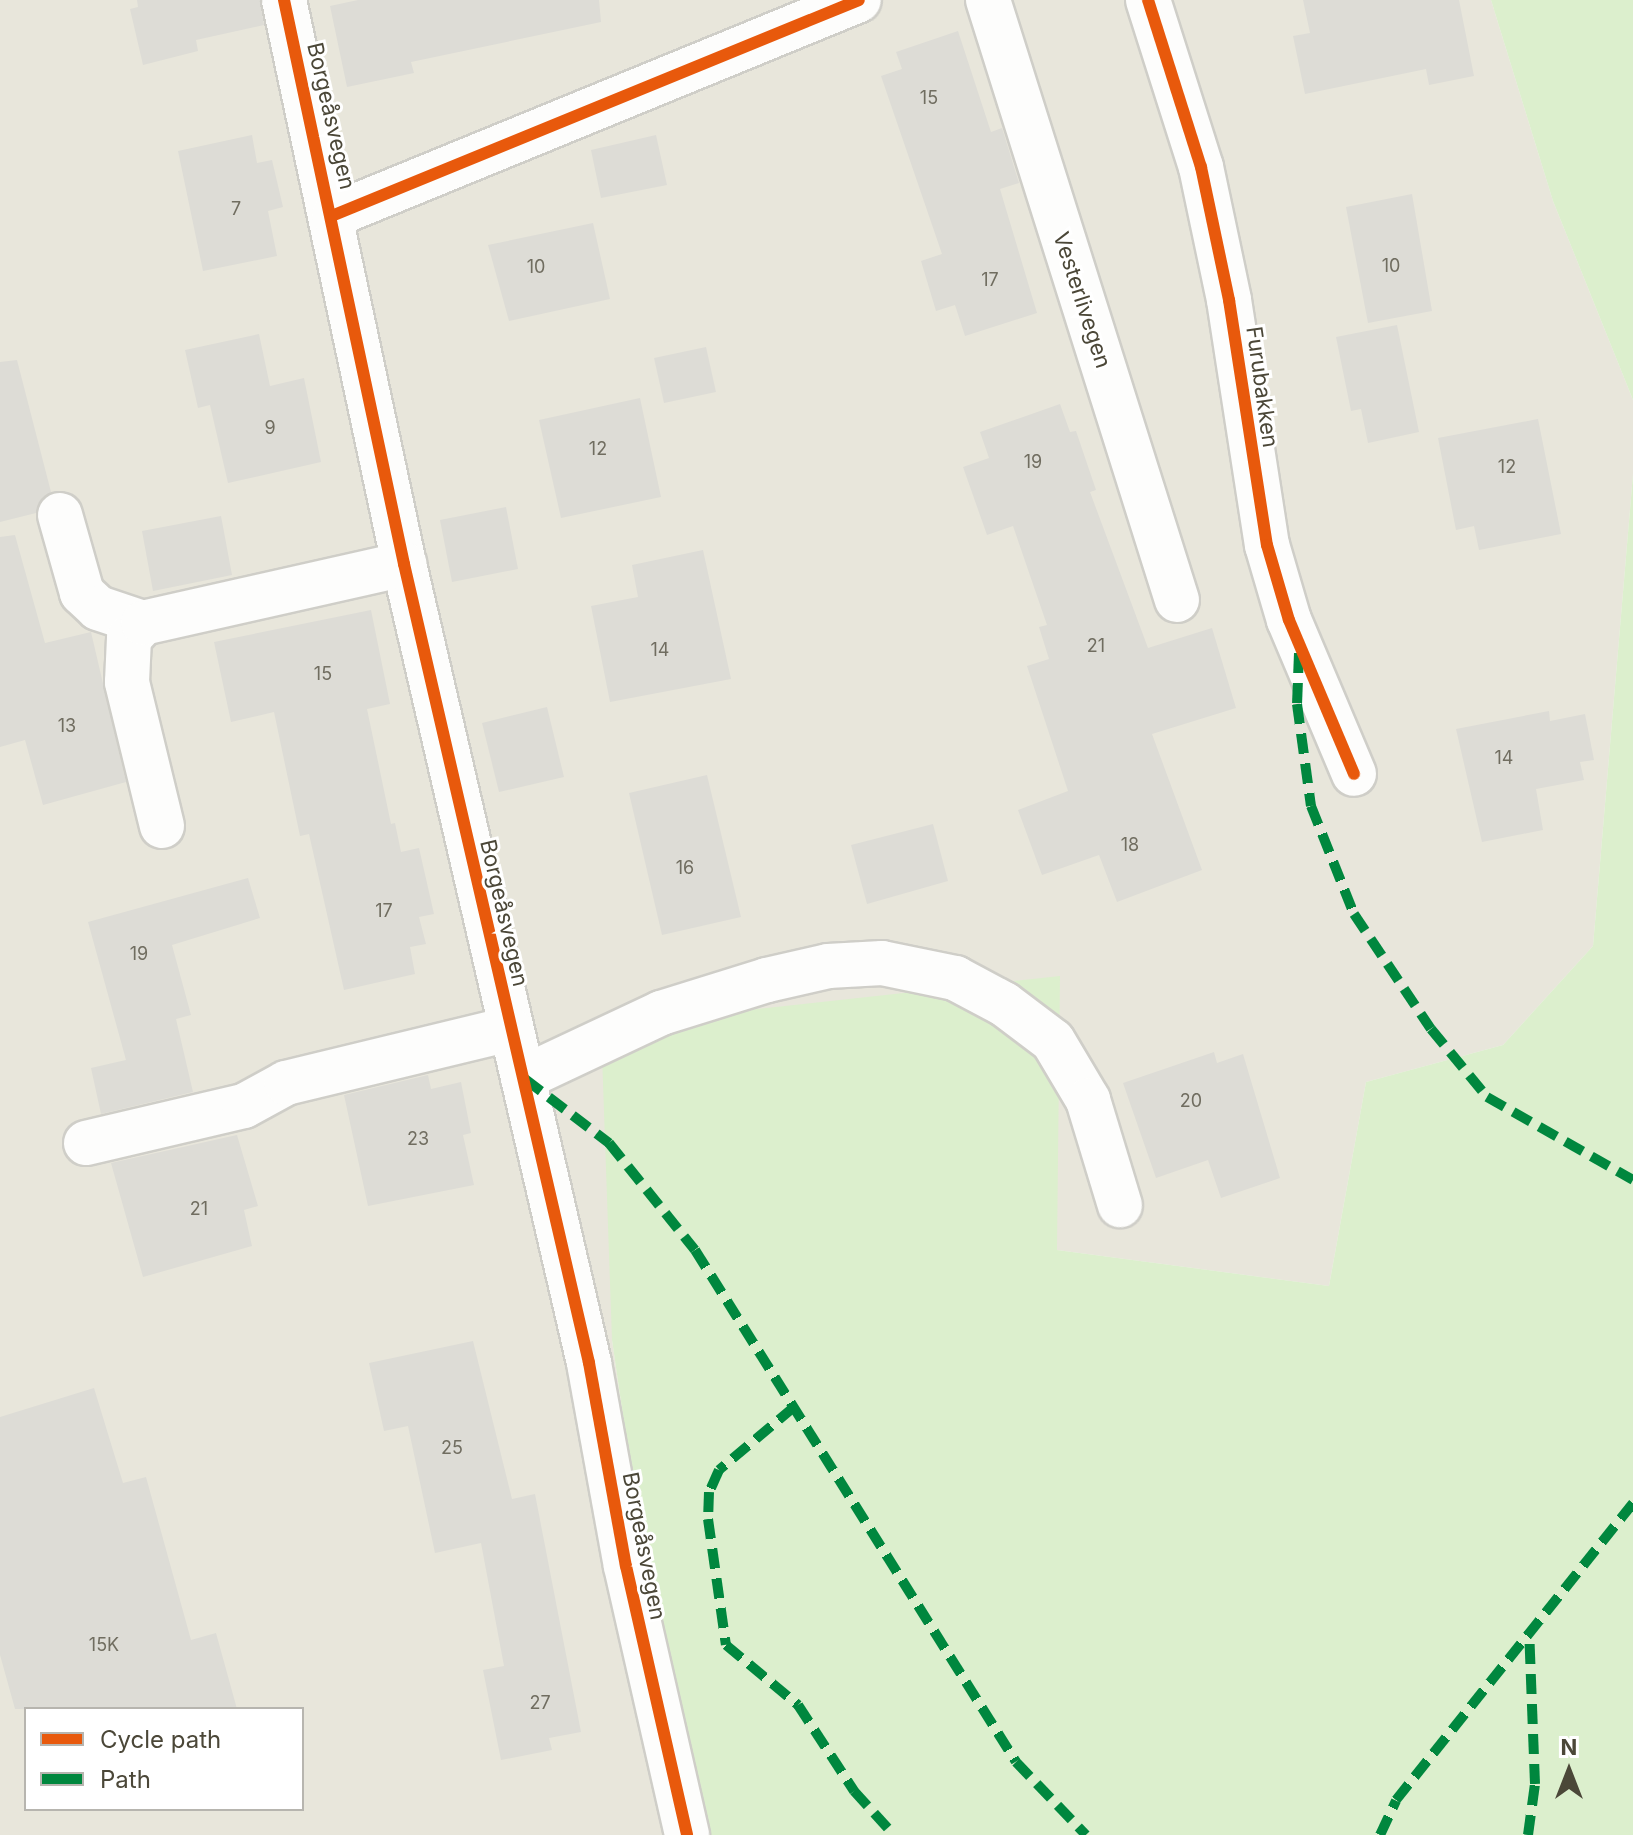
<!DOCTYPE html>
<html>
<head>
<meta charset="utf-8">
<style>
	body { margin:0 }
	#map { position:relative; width:1633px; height:1835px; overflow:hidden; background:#f3f3ee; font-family:Inter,sans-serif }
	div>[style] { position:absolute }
	.residential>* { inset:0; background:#e8e6db }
	.green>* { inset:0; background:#dcefcd }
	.building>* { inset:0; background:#dddcd6 }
	.roads { filter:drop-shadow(2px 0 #cfcec8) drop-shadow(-2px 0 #cfcec8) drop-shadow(0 2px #cfcec8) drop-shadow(0 -2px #cfcec8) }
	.minor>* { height:44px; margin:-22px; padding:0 22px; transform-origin:22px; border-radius:22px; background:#fdfdfc }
	.quiet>* { height:10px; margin-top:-5px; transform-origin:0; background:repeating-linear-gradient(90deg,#00873e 0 20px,transparent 0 30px) }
	.cycleway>* { height:12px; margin:-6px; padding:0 6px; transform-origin:6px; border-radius:6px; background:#e8590c }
	span { translate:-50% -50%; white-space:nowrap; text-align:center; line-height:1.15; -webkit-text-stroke:6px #fff; paint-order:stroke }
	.number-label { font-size:18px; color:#706d60 }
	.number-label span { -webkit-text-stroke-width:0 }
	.street-label { font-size:22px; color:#4b4738 }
	.legend { position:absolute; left:24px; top:1707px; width:280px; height:104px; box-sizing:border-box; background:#fff; border:2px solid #b7b5af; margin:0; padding:10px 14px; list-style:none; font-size:24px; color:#4b4738 }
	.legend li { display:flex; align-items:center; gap:16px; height:40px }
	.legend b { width:40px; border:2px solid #b7b5af }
	.north { position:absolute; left:1529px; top:1731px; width:80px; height:80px; -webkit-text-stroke:6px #fff; paint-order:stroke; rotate:0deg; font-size:22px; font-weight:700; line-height:32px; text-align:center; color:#4b4738 }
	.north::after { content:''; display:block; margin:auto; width:28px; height:36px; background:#4b4738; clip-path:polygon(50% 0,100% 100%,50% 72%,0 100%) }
</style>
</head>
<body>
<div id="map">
	<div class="residential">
		<div style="clip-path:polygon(evenodd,0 0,1491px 0,1553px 201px,1633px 400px,1633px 474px,1593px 946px,1503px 1045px,1366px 1082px,1329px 1286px,1057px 1250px,612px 1340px,684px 1835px,0 1835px,0 0,26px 1709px,302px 1709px,302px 1809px,26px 1809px,26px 1709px)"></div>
	</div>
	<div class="green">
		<div style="clip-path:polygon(1491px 0,1633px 0,1633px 400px,1553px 201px)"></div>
		<div style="clip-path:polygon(1633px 474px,1633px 1835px,684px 1835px,612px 1340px,601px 1026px,1060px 976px,1057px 1250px,1329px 1286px,1366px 1082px,1503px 1045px,1593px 946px)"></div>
	</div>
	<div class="building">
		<div style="clip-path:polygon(137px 0,260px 0,264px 25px,196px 40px,198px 51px,143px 65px,130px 9px,138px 7px)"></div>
		<div style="clip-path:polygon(358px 0,599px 0,601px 22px,411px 62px,414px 73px,347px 87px,330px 6px)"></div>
		<div style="clip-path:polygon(1303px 0,1459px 0,1474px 76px,1429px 85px,1426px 69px,1305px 94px,1293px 36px,1310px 33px)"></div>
		<div style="clip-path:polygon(958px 31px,991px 132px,1002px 128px,1019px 183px,1000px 189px,1037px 313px,965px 336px,955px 305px,936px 311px,921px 261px,942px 254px,881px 76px,902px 69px,896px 52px)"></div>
		<div style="clip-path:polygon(252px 135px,257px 163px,272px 160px,283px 207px,268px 211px,277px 256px,203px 271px,178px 151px)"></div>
		<div style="clip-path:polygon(656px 135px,667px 185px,601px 198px,591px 150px)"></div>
		<div style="clip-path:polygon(1412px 194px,1432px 311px,1368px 323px,1346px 207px)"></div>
		<div style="clip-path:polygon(593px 223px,610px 299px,509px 321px,488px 245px)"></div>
		<div style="clip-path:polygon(1397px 325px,1419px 432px,1368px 443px,1361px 409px,1351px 411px,1336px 337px)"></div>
		<div style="clip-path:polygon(259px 334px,270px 386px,304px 378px,321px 462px,228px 483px,210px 405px,198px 408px,185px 350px)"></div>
		<div style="clip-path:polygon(706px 347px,716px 392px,664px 403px,654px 358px)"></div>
		<div style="clip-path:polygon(17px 360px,51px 492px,36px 513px,0 522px,0 362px)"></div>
		<div style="clip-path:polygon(640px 398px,661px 497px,561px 518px,539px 420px)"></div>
		<div style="clip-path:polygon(1060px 404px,1070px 432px,1076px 431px,1096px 490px,1090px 492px,1148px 648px,1212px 628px,1236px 708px,1152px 734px,1202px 870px,1117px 902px,1099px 855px,1042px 875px,1018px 810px,1068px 791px,1027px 666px,1049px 659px,1039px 627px,1047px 625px,1013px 526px,987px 535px,963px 467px,989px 458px,980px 432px)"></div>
		<div style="clip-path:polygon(1538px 419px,1561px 534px,1479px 550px,1474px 526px,1456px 530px,1438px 438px)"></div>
		<div style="clip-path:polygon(506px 507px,518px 569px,452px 582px,440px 520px)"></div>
		<div style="clip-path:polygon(221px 516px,232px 575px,153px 591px,142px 531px)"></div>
		<div style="clip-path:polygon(15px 535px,45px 643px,91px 632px,126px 782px,43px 805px,25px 740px,0 747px,0 537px)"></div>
		<div style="clip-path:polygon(703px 550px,731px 679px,610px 702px,591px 606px,638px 597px,632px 565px)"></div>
		<div style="clip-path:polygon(371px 610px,390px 704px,367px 709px,391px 824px,395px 823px,401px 852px,419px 848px,434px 914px,419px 917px,426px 944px,410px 947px,415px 974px,344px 990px,309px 834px,300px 836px,274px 712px,231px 722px,214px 642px)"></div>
		<div style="clip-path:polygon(547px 707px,564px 777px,499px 792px,482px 723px)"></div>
		<div style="clip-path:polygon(1549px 711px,1550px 721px,1585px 714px,1594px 760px,1580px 762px,1584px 780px,1536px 789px,1543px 830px,1482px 842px,1456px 729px)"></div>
		<div style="clip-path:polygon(707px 775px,741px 917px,662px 935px,629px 793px)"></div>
		<div style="clip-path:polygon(933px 824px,948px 881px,867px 904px,851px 845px)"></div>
		<div style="clip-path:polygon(248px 878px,260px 918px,172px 945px,191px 1015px,176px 1019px,193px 1092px,101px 1114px,91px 1068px,126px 1060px,88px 922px)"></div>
		<div style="clip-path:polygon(1214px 1052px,1217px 1063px,1243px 1054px,1280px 1178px,1221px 1198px,1208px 1160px,1156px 1178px,1123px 1083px)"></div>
		<div style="clip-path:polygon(428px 1075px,431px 1089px,461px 1082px,471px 1133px,463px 1135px,474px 1185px,368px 1206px,344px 1095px)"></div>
		<div style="clip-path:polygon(237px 1135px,258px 1206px,244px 1210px,252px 1246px,143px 1277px,111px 1163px)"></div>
		<div style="clip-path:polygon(473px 1341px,512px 1499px,535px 1494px,581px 1732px,549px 1738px,552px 1750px,501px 1760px,483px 1670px,504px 1666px,481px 1543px,435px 1553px,408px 1426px,384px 1431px,369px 1363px)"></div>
		<div style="clip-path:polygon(94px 1388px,123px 1483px,146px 1477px,191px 1640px,216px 1633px,237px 1709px,15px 1709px,0 1655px,0 1417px)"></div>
	</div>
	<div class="roads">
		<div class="minor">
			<div style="left:284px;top:0;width:577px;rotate:77.99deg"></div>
			<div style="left:404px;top:564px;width:820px;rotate:76.96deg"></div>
			<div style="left:589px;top:1363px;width:206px;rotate:79.7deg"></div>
			<div style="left:626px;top:1566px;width:276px;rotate:77.2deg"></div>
			<div style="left:988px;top:0;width:629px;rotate:72.52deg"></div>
			<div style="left:1148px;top:0;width:175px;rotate:72.4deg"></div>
			<div style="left:1201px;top:167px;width:136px;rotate:78.1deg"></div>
			<div style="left:1229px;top:300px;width:248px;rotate:81.2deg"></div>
			<div style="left:1267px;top:545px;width:78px;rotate:73.7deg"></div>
			<div style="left:1289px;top:620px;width:167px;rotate:67.1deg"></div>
			<div style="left:334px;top:215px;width:567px;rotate:-22.27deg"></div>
			<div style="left:60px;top:515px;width:81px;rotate:74.2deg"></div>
			<div style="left:82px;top:593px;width:22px;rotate:43deg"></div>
			<div style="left:98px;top:608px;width:47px;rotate:18.4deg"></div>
			<div style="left:162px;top:826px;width:148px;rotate:-103.7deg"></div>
			<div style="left:127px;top:682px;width:44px;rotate:-87.4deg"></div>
			<div style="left:129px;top:638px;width:21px;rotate:-47deg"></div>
			<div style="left:143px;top:623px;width:268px;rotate:-12.7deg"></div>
			<div style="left:523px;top:1078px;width:153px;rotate:-25.2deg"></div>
			<div style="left:661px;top:1013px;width:111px;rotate:-17.3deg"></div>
			<div style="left:767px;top:980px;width:63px;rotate:-12.9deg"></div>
			<div style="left:828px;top:966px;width:54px;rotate:-3.2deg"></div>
			<div style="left:882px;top:963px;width:75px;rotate:11.6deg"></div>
			<div style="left:955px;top:978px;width:55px;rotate:28deg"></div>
			<div style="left:1004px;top:1004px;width:61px;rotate:37.1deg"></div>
			<div style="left:1053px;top:1041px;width:69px;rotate:59.3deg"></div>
			<div style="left:1088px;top:1100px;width:110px;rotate:73.1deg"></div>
			<div style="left:86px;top:1143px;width:162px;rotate:-13.2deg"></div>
			<div style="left:244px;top:1106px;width:48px;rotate:-28.7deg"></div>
			<div style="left:286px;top:1083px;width:230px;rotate:-13.6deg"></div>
		</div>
	</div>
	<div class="quiet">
		<div style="left:1299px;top:653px;width:51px;rotate:92.2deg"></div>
		<div style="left:1297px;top:704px;width:103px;rotate:82.2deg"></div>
		<div style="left:1311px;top:806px;width:116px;rotate:68.3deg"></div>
		<div style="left:1354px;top:914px;width:138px;rotate:56.2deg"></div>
		<div style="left:1431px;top:1029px;width:88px;rotate:50.5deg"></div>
		<div style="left:1487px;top:1097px;width:168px;rotate:29.6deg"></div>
		<div style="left:525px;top:1079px;width:106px;rotate:37.3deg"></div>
		<div style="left:609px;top:1143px;width:137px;rotate:51.2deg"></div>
		<div style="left:695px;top:1250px;width:604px;rotate:57.91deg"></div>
		<div style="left:1016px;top:1762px;width:101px;rotate:46.2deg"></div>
		<div style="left:794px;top:1407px;width:98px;rotate:140deg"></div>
		<div style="left:719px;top:1470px;width:24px;rotate:114deg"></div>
		<div style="left:709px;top:1492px;width:27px;rotate:92deg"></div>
		<div style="left:708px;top:1519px;width:127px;rotate:81.9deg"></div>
		<div style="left:726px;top:1645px;width:94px;rotate:39.8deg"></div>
		<div style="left:798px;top:1705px;width:103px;rotate:56.9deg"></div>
		<div style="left:854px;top:1791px;width:59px;rotate:47.7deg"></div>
		<div style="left:1380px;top:1835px;width:38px;rotate:-65deg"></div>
		<div style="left:1396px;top:1800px;width:380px;rotate:-51.4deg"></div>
		<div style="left:1528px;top:1835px;width:51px;rotate:-82.2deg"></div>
		<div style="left:1535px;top:1784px;width:153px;rotate:-92.2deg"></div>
	</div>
	<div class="cycleway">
		<div style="left:284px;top:0;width:577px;rotate:77.99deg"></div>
		<div style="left:404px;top:564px;width:820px;rotate:76.96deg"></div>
		<div style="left:589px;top:1363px;width:206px;rotate:79.7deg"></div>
		<div style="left:626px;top:1566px;width:276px;rotate:77.2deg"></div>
		<div style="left:1148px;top:0;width:175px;rotate:72.4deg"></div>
		<div style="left:1201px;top:167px;width:136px;rotate:78.1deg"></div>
		<div style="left:1229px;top:300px;width:248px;rotate:81.2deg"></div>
		<div style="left:1267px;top:545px;width:78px;rotate:73.7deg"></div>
		<div style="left:1289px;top:620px;width:167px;rotate:67.1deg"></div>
		<div style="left:334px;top:215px;width:567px;rotate:-22.27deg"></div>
	</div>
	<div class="number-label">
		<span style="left:929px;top:98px">15</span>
		<span style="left:236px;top:209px">7</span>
		<span style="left:1391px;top:266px">10</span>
		<span style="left:536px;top:267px">10</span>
		<span style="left:990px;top:280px">17</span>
		<span style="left:270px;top:428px">9</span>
		<span style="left:598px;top:449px">12</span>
		<span style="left:1033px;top:462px">19</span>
		<span style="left:1507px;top:467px">12</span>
		<span style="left:1096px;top:646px">21</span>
		<span style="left:660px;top:650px">14</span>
		<span style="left:323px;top:674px">15</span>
		<span style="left:67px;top:726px">13</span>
		<span style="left:1504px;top:758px">14</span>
		<span style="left:1130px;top:845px">18</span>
		<span style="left:685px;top:868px">16</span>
		<span style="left:384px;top:911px">17</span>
		<span style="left:139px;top:954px">19</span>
		<span style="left:1191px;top:1101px">20</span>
		<span style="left:418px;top:1139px">23</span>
		<span style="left:199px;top:1209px">21</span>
		<span style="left:452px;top:1448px">25</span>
		<span style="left:104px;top:1645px">15K</span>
		<span style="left:540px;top:1703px">27</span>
	</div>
	<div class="street-label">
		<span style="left:331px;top:116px;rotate:77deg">Borgeåsvegen</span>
		<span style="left:1082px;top:300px;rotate:72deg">Vesterlivegen</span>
		<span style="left:1262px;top:387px;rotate:82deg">Furubakken</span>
		<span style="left:504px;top:913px;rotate:77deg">Borgeåsvegen</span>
		<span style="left:644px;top:1546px;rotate:79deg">Borgeåsvegen</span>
	</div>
	<ul class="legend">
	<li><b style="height:10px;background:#e8590c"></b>Cycle path</li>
	<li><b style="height:10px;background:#00873e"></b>Path</li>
	</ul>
	<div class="north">N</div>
</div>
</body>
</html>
